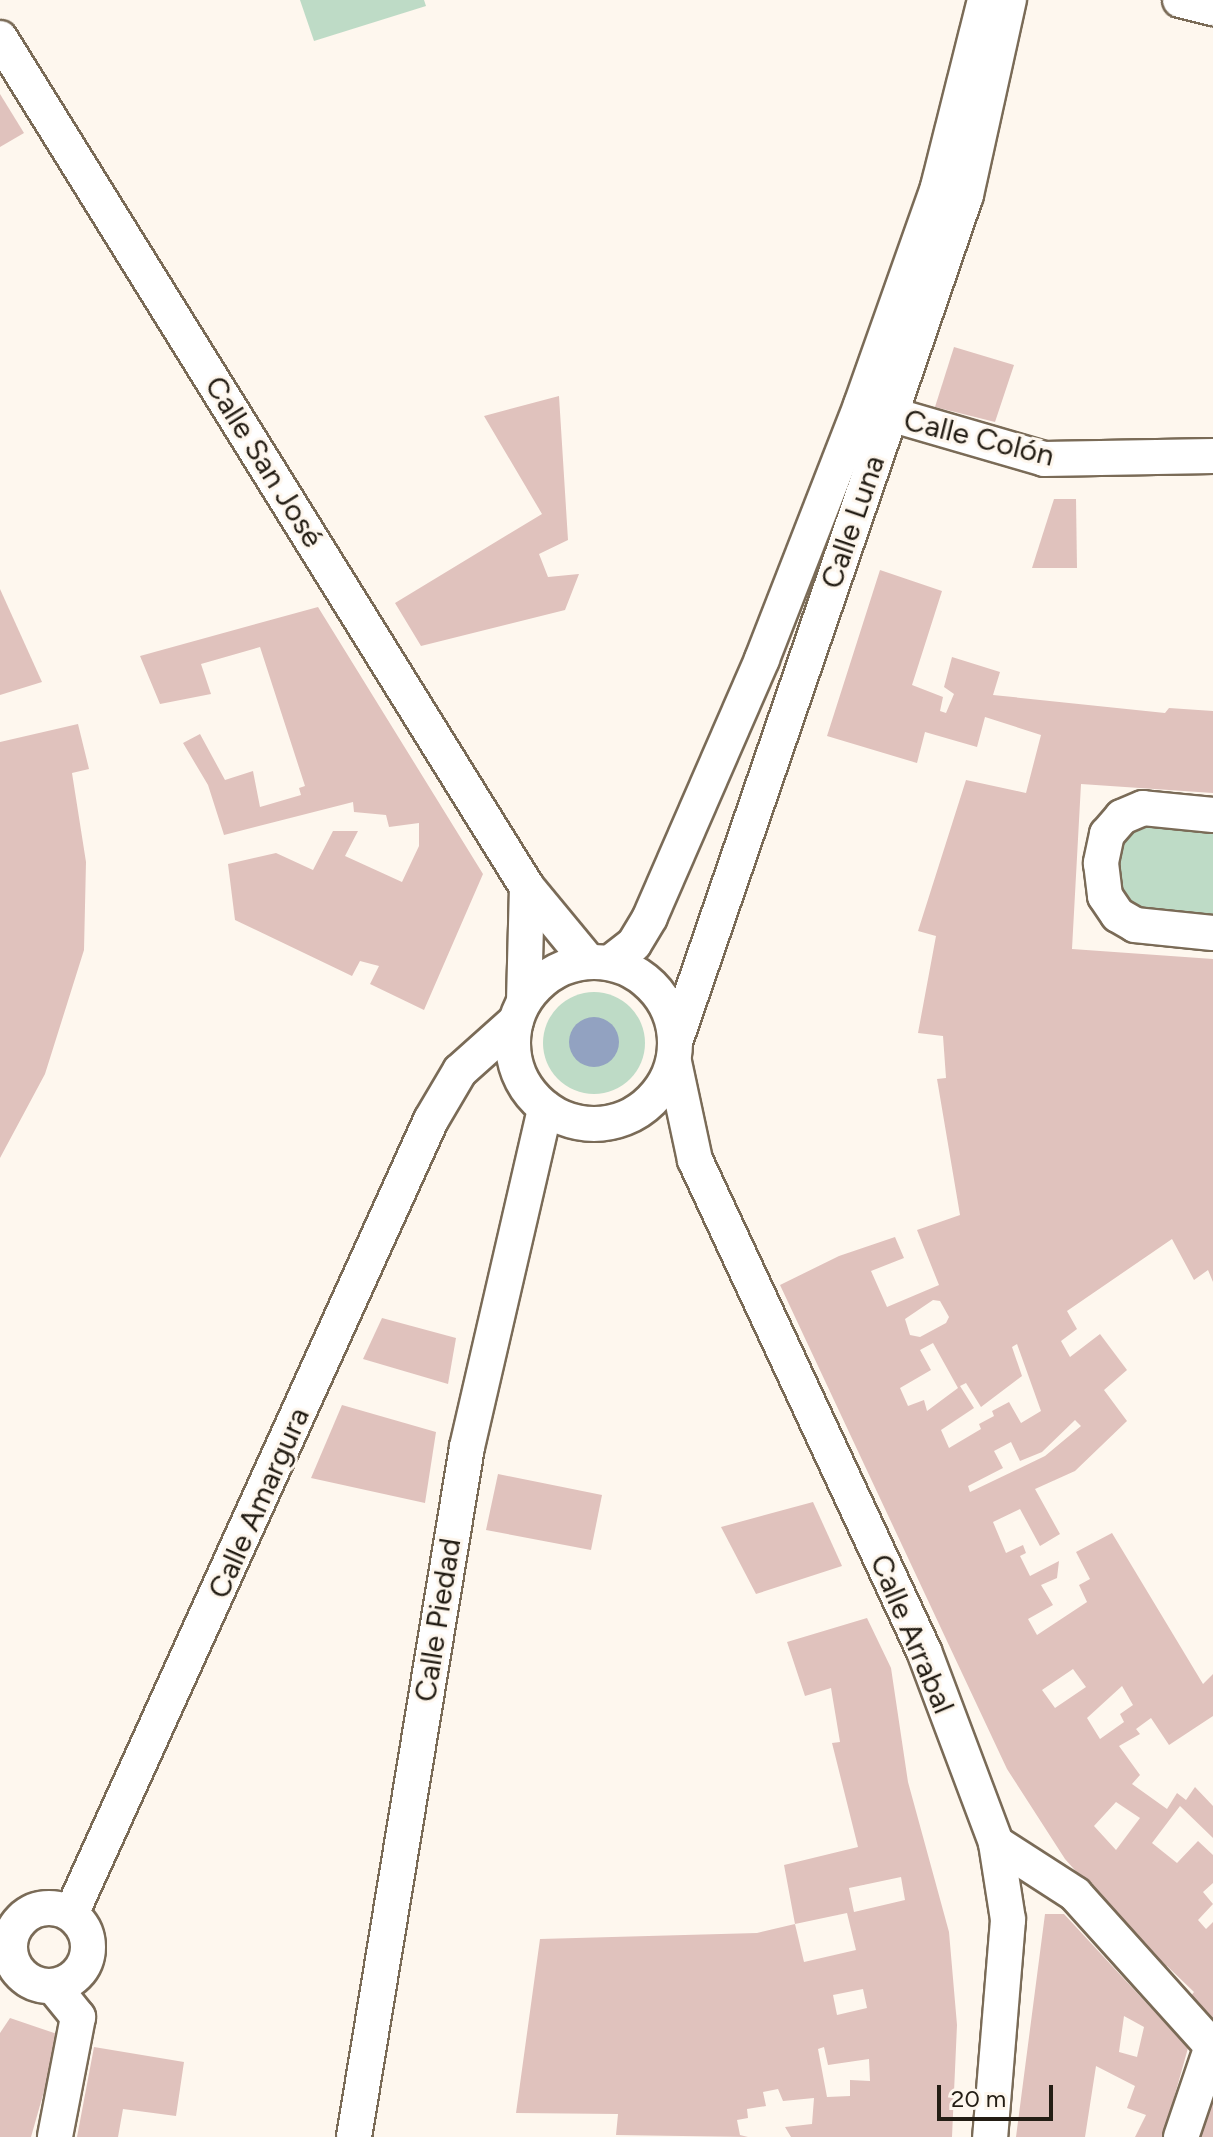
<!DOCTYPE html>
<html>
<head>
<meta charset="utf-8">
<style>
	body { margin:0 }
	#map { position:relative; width:1213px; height:2137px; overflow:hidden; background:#fef7ee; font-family:Figtree,sans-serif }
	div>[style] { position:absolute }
	.green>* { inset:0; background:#bedbc6 }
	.round { border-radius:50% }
	.water>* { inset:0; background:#92a2c1 }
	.building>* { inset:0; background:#e0c2bd }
	.roads { filter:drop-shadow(2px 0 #7a6b57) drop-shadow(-2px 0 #7a6b57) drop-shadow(0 2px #7a6b57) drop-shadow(0 -2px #7a6b57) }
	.street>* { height:34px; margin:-17px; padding:0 17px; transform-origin:17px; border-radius:17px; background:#fff }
	.street>.ring { margin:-17px; padding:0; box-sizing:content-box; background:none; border:34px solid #fff; border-radius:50% }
	span { translate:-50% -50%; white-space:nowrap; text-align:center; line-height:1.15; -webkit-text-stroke:6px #fef7ee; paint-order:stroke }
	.street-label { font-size:30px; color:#231d14 }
	.scale { position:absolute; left:937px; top:2085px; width:116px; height:36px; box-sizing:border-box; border:4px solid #231d14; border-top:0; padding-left:10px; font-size:24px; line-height:28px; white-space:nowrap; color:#231d14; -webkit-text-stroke:6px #fef7ee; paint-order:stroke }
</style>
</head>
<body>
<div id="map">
	<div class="green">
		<div style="clip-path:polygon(300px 0,424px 0,426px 6px,314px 41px)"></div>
		<div style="clip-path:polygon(1150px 824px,1213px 830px,1213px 917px,1151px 913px,1124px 903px,1114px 879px,1116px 845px,1131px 830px)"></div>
		<div class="round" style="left:543px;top:992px;width:102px;height:102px"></div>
	</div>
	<div class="water">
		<div class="round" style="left:569px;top:1017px;width:50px;height:50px"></div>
	</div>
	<div class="building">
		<div style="clip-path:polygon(0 94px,24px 133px,0 147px)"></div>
		<div style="clip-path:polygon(954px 347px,1014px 365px,995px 422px,935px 407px)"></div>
		<div style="clip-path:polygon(559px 396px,568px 540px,539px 554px,548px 577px,579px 574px,565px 610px,421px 646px,395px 603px,542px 514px,484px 416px)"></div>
		<div style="clip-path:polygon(1054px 499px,1076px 499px,1077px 568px,1032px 568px)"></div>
		<div style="clip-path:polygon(evenodd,880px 570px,942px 591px,912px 685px,943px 697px,940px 711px,946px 713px,954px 694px,944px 687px,952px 657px,1000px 672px,993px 695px,1165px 713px,1169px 708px,1213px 711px,1213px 793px,1081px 784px,1072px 949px,1213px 959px,1213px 1282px,1208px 1270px,1194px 1280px,1172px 1239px,1067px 1311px,1077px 1329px,1061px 1341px,1070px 1357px,1100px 1334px,1127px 1370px,1104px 1390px,1127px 1421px,1075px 1471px,1035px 1489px,1060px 1534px,1040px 1546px,1020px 1509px,993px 1522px,1006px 1553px,1023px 1545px,1026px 1553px,1020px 1556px,1030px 1576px,1059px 1561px,1057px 1578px,1041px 1585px,1053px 1605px,1028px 1619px,1037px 1635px,1087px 1602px,1079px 1585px,1090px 1579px,1076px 1552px,1112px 1533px,1203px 1684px,1213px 1674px,1213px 1716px,1169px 1745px,1151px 1718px,1136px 1729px,1140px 1734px,1119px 1746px,1140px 1775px,1132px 1784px,1167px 1809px,1177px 1793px,1186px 1800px,1195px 1787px,1213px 1806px,1213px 1838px,1180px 1806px,1152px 1843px,1177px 1863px,1198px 1841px,1213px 1855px,1213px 1883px,1203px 1892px,1213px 1904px,1198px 1920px,1206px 1929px,1213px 1922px,1213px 2020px,1190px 1997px,1194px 1992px,1167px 1966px,1163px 1969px,1065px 1859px,1007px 1769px,780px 1285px,839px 1256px,895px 1237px,904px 1258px,871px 1271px,887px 1307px,939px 1285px,917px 1230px,960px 1215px,937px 1079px,946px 1078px,943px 1036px,918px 1033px,936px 936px,918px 931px,966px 780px,1026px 793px,1041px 735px,985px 717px,977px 747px,925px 732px,917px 763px,827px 736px,880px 570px,933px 1300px,940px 1301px,949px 1317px,946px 1323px,920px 1337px,910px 1335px,905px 1319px,933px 1300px,880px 570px,933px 1343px,958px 1388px,927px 1411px,924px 1400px,908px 1406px,900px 1388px,931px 1370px,920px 1350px,933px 1343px,880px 570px,1017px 1344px,1041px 1411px,1021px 1423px,1009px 1402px,992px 1411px,994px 1416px,979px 1424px,981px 1429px,949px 1448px,941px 1430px,974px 1408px,960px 1386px,966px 1383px,981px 1407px,1022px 1376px,1012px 1347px,1017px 1344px,880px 570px,1075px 1420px,1081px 1426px,1045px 1456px,970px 1492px,968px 1486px,1003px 1468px,994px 1451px,1011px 1442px,1020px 1461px,1042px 1452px,1075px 1420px,880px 570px,1073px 1669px,1086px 1687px,1055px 1708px,1042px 1690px,1073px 1669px,880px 570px,1122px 1686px,1133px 1705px,1120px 1714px,1124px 1722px,1100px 1739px,1087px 1718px,1122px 1686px,880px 570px,1116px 1802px,1140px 1818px,1116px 1850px,1094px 1826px,1116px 1802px)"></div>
		<div style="clip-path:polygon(0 589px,42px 682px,0 695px)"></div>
		<div style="clip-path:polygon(318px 607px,483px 874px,424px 1010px,370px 984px,379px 966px,360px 961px,352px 976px,235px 920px,228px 864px,276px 853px,313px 870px,333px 831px,358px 831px,345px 856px,402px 882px,419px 846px,419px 823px,389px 827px,386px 815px,354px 812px,353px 802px,224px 835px,208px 785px,183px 743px,200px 734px,225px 780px,253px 771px,260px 807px,301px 795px,299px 788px,305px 786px,260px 647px,201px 664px,211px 694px,160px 704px,140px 656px)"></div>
		<div style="clip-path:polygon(78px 724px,89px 769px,72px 773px,86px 862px,84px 950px,45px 1074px,0 1158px,0 742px)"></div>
		<div style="clip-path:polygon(382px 1318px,456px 1338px,448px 1384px,363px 1359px)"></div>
		<div style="clip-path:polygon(342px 1405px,436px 1432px,425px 1503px,311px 1478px)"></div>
		<div style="clip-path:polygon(498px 1474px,602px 1495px,591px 1550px,486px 1530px)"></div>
		<div style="clip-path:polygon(813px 1502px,842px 1566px,756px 1594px,721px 1527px)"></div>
		<div style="clip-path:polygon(evenodd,867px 1618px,891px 1668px,908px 1782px,949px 1932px,957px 2025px,952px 2137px,791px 2137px,785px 2127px,812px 2124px,814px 2098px,783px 2101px,778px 2089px,763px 2092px,766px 2106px,747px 2109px,748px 2118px,737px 2120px,740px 2135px,748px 2137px,616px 2135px,618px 2114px,516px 2113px,540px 1939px,757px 1933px,795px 1924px,804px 1962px,856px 1950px,847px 1913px,795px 1924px,784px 1865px,858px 1847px,832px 1743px,840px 1742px,831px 1688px,805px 1696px,787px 1642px,867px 1618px,901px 1877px,905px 1900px,854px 1912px,849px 1888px,901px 1877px,867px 1618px,863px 1989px,867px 2008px,837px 2015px,833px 1995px,863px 1989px,867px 1618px,824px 2047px,828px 2065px,869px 2059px,870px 2081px,850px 2080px,850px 2096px,827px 2097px,818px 2049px,824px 2047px)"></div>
		<div style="clip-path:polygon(evenodd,1045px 1914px,1064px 1914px,1188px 2048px,1163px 2137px,1135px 2137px,1146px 2115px,1127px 2108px,1135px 2086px,1096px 2066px,1085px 2137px,1016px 2137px,1045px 1914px,1124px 2016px,1144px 2027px,1137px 2057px,1119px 2052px,1124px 2016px)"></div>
		<div style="clip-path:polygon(10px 2018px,60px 2035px,31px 2137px,0 2137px,0 2033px)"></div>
		<div style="clip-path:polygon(94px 2047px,184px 2062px,176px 2116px,123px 2109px,118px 2137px,77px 2137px)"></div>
		<div style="clip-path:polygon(1213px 2075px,1213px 2137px,1193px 2137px)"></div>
	</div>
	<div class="roads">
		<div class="street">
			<div style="left:1180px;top:0;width:34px;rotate:14deg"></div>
			<div style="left:0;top:38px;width:999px;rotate:58.17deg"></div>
			<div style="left:527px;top:887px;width:96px;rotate:50.5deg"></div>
			<div style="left:869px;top:408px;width:182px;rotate:16.2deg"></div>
			<div style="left:1044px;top:459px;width:169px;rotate:-1deg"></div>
			<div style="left:1213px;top:815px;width:70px;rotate:-174.3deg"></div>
			<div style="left:1143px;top:808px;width:23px;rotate:157deg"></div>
			<div style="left:1122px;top:817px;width:23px;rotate:131deg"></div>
			<div style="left:1107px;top:834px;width:30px;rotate:102deg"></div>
			<div style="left:1101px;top:863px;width:33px;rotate:83deg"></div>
			<div style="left:1105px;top:896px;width:23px;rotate:56deg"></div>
			<div style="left:1118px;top:915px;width:20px;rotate:30deg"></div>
			<div style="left:1135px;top:925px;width:78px;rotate:5.9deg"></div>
			<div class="ring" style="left:513px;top:962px;width:128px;height:128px"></div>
			<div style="left:611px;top:962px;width:29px;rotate:-38deg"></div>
			<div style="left:634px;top:944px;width:31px;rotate:-59deg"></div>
			<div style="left:650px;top:917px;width:281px;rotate:-66.5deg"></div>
			<div style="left:762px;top:659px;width:273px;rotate:-68.7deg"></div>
			<div style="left:861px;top:405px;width:231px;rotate:-70.5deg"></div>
			<div style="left:938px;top:187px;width:193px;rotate:-75.9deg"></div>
			<div style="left:524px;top:1001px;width:114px;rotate:-88.5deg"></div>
			<div style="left:676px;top:1039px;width:892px;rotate:-71.04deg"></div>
			<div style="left:966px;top:195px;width:200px;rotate:-77.6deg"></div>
			<div style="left:674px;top:1062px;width:100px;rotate:77.9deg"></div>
			<div style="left:695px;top:1160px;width:542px;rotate:65deg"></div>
			<div style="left:924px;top:1651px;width:205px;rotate:69.4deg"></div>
			<div style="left:996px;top:1843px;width:78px;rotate:81.1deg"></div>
			<div style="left:1008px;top:1920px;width:218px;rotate:94.7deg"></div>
			<div style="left:996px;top:1843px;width:94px;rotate:32.8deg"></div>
			<div style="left:1075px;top:1894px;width:206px;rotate:48deg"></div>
			<div class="ring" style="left:10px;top:1908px;width:44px;height:44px"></div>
			<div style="left:71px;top:1914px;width:872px;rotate:-65.61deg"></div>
			<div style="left:431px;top:1120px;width:57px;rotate:-59.4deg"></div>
			<div style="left:460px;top:1071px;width:75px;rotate:-41.8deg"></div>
			<div style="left:53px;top:1986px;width:40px;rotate:51deg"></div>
			<div style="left:78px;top:2017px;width:122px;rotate:100.9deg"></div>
			<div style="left:354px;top:2137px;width:699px;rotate:-80.7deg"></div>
			<div style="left:467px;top:1447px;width:348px;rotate:-77deg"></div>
			<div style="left:1181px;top:2137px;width:96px;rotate:-71.2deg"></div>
		</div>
	</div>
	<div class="street-label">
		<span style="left:979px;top:438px;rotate:14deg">Calle Colón</span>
		<span style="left:264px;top:462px;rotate:58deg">Calle San José</span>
		<span style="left:853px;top:522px;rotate:-71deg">Calle Luna</span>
		<span style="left:259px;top:1503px;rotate:-66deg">Calle Amargura</span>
		<span style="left:438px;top:1620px;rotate:-81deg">Calle Piedad</span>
		<span style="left:912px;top:1634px;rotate:67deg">Calle Arrabal</span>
	</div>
	<div class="scale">20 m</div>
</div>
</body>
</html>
